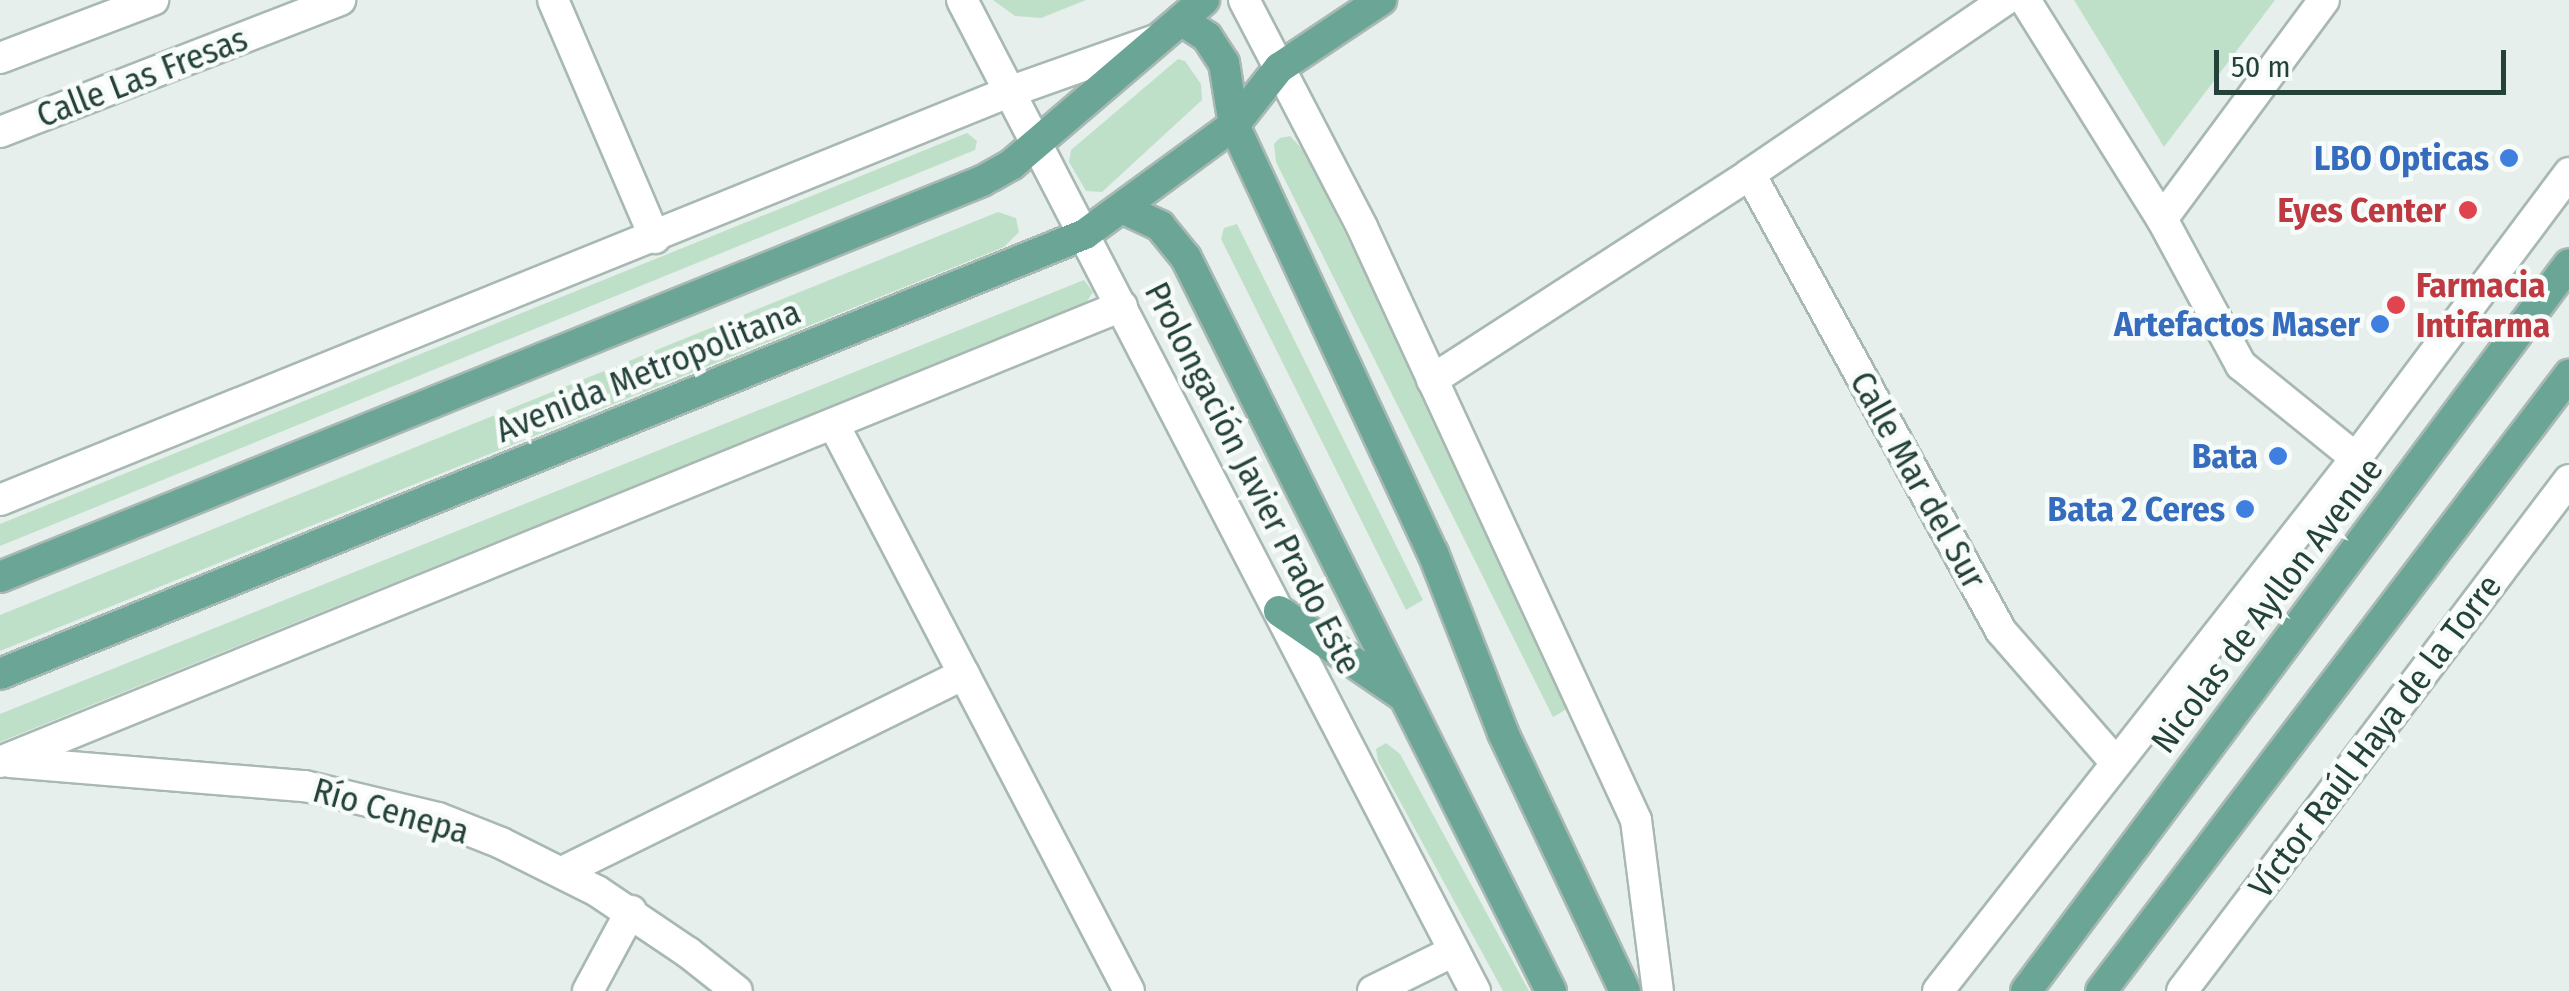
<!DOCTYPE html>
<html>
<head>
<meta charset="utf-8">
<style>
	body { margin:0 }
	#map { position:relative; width:2569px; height:991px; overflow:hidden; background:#e6efeb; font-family:"Fira Sans Condensed",sans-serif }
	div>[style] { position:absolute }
	.green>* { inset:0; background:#bfe0c8 }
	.roads { filter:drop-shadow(2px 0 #a8b8b2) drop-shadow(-2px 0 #a8b8b2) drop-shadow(0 2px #a8b8b2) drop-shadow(0 -2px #a8b8b2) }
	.minor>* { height:30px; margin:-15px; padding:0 15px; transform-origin:15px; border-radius:15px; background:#fff }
	.major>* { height:30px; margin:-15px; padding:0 15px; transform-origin:15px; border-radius:15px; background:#6aa596 }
	.dots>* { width:28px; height:28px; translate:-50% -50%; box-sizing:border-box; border:5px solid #f7fbf9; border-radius:50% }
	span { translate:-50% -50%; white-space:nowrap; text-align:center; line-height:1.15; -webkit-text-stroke:9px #f7fbf9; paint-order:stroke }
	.street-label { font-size:35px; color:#24423a }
	.shop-label { font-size:35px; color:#366cbe; font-weight:700 }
	.right { translate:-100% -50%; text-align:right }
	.health-label { font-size:35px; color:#be3a42; font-weight:700 }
	.left { translate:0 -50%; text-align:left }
	.scale { position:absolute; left:2214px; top:50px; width:292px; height:45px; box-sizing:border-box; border:5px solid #24423a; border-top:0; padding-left:12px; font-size:30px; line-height:35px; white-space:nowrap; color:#24423a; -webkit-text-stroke:8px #f7fbf9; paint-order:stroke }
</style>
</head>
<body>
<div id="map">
	<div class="green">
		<div style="clip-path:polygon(993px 0,1086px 0,1041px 18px,1015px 16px)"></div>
		<div style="clip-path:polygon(2074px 0,2275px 0,2164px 147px)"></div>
		<div style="clip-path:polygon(1178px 59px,1185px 61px,1201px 84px,1202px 100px,1102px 192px,1086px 191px,1069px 162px,1071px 150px)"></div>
		<div style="clip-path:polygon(967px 133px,977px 141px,975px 150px,0 546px,0 524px)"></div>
		<div style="clip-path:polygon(1290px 136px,1304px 151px,1579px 702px,1553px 717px,1276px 162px,1274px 144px,1280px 138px)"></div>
		<div style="clip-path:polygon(998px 212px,1016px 218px,1019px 232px,1004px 247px,0 651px,0 615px)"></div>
		<div style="clip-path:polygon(1237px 224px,1423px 600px,1406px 610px,1221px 239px,1224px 228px)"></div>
		<div style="clip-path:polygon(1084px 280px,1093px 292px,1086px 303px,0 742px,0 714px)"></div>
		<div style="clip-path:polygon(1386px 743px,1400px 754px,1529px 991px,1503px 991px,1378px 761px,1376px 749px)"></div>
	</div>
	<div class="roads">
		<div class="minor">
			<div style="left:553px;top:0;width:259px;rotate:66.8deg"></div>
			<div style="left:962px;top:0;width:1116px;rotate:62.63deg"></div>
			<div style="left:1244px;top:0;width:256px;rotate:62.5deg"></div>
			<div style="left:1362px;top:227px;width:653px;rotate:65.2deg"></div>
			<div style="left:1636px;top:820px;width:172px;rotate:82.7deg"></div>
			<div style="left:2025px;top:0;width:258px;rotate:58deg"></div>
			<div style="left:2162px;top:219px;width:166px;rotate:61.6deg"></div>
			<div style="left:2241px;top:365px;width:148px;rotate:39deg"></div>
			<div style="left:0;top:58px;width:164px;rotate:-20.8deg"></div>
			<div style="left:0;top:132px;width:365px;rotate:-21.2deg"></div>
			<div style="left:1750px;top:174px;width:521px;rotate:61.22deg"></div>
			<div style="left:2001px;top:631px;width:175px;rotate:48.9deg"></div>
			<div style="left:2162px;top:219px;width:272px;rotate:-53.5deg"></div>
			<div style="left:1432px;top:380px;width:379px;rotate:-32.9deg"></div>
			<div style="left:1750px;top:174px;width:309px;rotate:-34.3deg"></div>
			<div style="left:834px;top:425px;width:638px;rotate:62.47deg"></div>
			<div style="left:0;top:500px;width:1088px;rotate:-22.02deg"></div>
			<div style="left:1009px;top:92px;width:156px;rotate:-19.5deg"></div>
			<div style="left:0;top:762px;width:1211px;rotate:-22.12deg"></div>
			<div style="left:10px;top:762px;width:296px;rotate:4.7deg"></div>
			<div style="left:305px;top:786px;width:137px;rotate:13.5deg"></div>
			<div style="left:438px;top:818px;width:68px;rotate:21.6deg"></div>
			<div style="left:501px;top:843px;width:107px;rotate:26.6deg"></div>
			<div style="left:597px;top:891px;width:111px;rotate:34deg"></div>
			<div style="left:689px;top:953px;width:61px;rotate:38.4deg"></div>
			<div style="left:562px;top:872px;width:448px;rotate:-26.2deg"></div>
			<div style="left:588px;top:991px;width:91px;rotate:-61.7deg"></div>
			<div style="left:1373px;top:991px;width:90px;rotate:-26.3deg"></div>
			<div style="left:1938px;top:991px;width:677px;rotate:-51.9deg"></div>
			<div style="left:2356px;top:458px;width:356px;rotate:-53.2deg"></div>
			<div style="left:2182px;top:991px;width:641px;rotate:-52.86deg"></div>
		</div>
		<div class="major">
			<div style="left:1181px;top:20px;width:31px;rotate:33deg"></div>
			<div style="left:1207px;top:37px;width:31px;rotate:57deg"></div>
			<div style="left:1224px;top:63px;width:63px;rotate:80.8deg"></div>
			<div style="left:1234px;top:125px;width:472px;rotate:65.1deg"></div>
			<div style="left:1433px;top:553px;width:193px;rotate:68.7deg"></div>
			<div style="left:1503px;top:733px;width:285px;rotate:64.7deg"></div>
			<div style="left:1124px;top:209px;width:40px;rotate:25deg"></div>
			<div style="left:1160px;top:226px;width:41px;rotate:50.9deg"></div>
			<div style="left:1186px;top:258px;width:819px;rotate:63.53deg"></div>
			<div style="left:0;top:577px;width:1059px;rotate:-21.96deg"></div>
			<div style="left:982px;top:181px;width:33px;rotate:-29deg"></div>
			<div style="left:1011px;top:165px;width:254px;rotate:-40.5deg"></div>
			<div style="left:1279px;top:611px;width:147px;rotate:34.4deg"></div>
			<div style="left:0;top:674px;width:1171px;rotate:-22.07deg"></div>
			<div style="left:1085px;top:234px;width:185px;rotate:-36.2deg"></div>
			<div style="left:1234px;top:125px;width:73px;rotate:-51.7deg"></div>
			<div style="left:1279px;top:68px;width:123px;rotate:-33.7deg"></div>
			<div style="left:2026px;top:991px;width:907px;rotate:-53.24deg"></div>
			<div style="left:2101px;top:991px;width:774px;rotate:-52.77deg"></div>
		</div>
	</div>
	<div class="dots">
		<div style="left:2509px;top:158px;background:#3f7fe0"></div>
		<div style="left:2468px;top:210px;background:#e0444e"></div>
		<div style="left:2396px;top:305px;background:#e0444e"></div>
		<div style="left:2380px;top:324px;background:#3f7fe0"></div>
		<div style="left:2278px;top:456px;background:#3f7fe0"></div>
		<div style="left:2245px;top:509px;background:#3f7fe0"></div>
	</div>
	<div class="street-label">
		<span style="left:142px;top:77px;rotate:-21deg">Calle Las Fresas</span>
		<span style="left:648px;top:371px;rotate:-22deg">Avenida Metropolitana</span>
		<span style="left:1253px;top:478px;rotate:63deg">Prolongación Javier Prado Este</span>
		<span style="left:1918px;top:480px;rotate:61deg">Calle Mar del Sur</span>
		<span style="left:2267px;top:605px;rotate:-53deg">Nicolas de Ayllon Avenue</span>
		<span style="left:2375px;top:736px;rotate:-53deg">Víctor Raúl Haya de la Torre</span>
		<span style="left:391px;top:811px;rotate:16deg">Río Cenepa</span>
	</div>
	<div class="shop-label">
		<span class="right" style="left:2489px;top:158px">LBO Opticas</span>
		<span class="right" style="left:2360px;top:324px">Artefactos Maser</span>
		<span class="right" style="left:2258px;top:456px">Bata</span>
		<span class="right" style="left:2225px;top:509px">Bata 2 Ceres</span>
	</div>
	<div class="health-label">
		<span class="right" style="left:2446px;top:210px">Eyes Center</span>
		<span class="left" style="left:2416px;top:305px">Farmacia<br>Intifarma</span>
	</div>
	<div class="scale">50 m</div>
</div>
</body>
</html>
